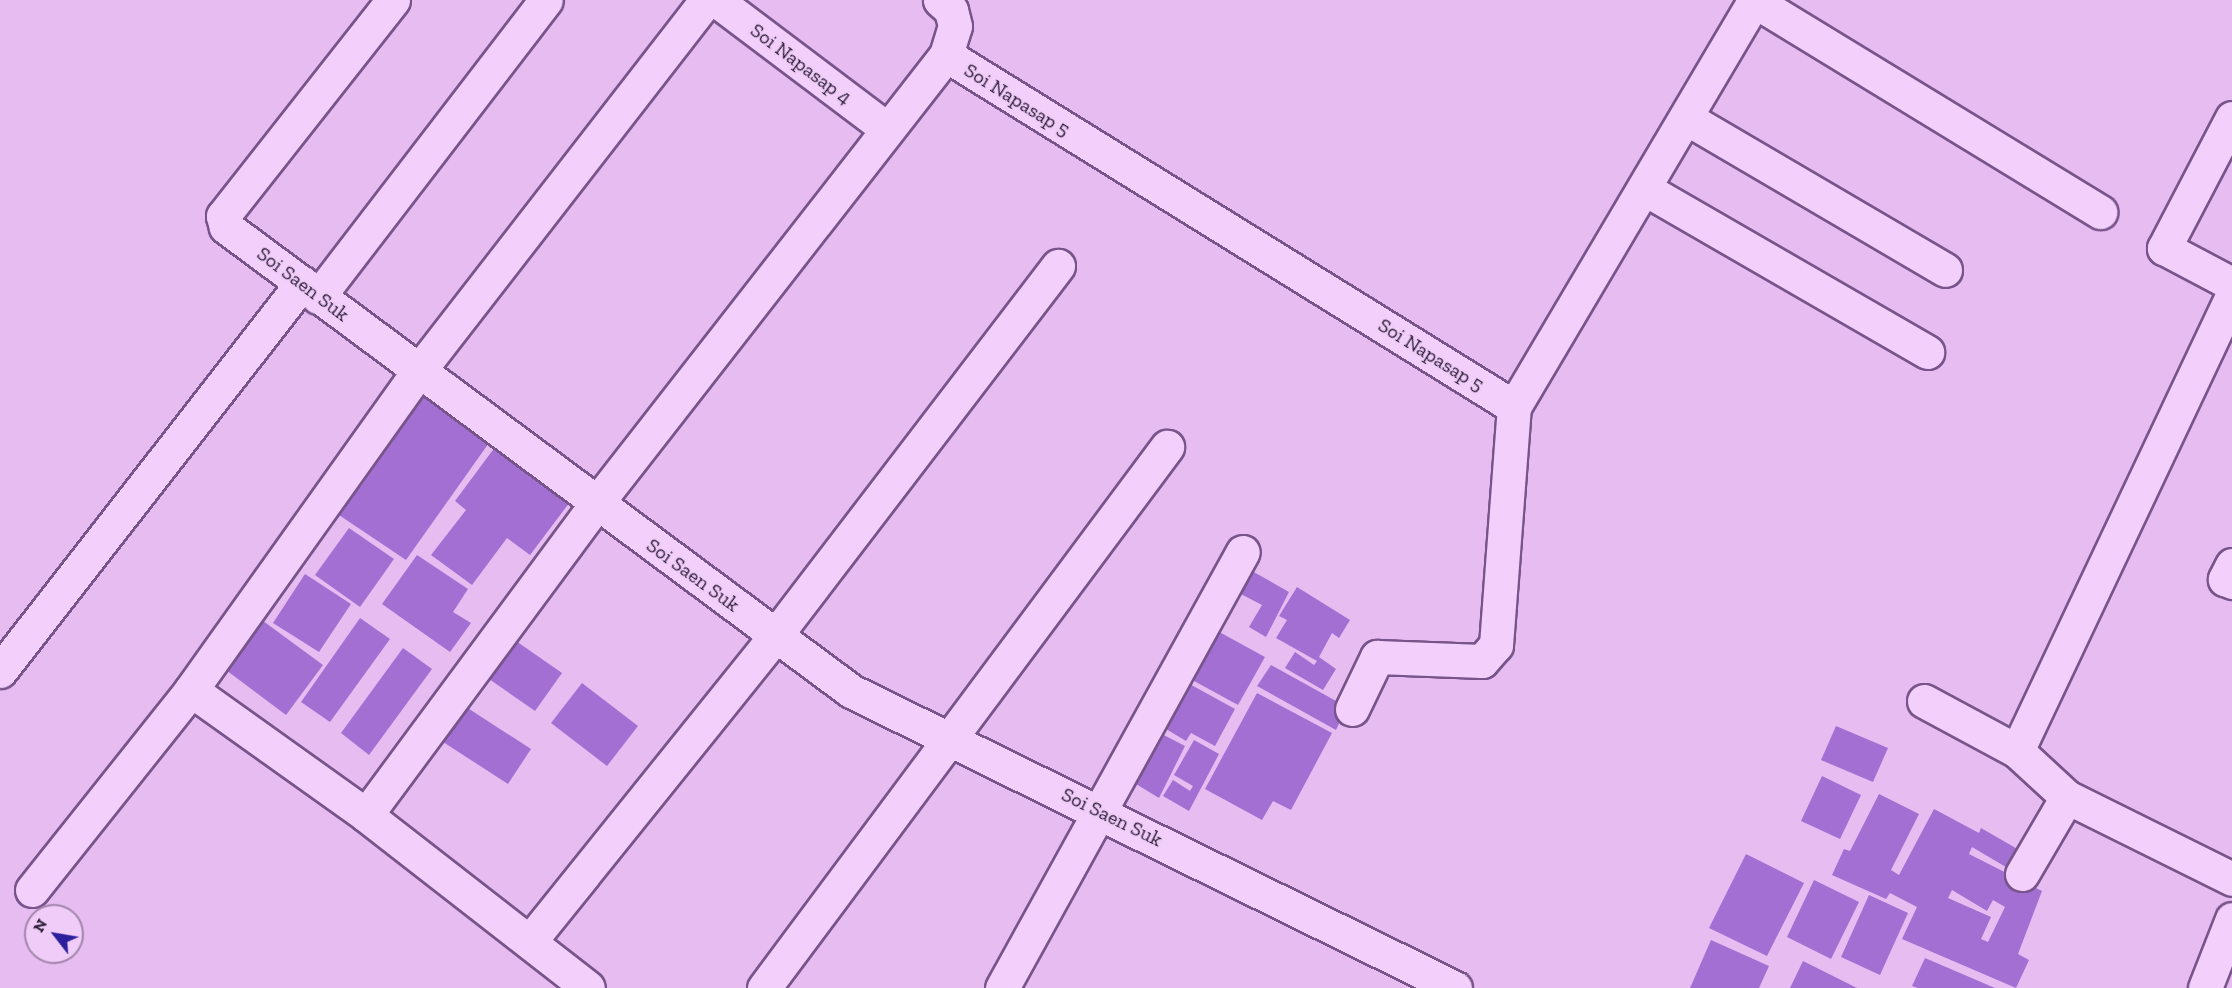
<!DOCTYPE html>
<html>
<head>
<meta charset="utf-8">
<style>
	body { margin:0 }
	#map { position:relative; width:2232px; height:988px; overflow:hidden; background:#e7bcf1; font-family:"Zilla Slab",serif }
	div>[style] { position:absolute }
	.building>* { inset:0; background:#a36fd3 }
	.roads { filter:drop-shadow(2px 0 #77548a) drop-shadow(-2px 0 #77548a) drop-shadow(0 2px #77548a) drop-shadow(0 -2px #77548a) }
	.minor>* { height:33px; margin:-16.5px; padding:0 16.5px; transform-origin:16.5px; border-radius:16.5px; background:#f3d0fc }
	span { translate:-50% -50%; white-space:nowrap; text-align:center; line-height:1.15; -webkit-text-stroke:4.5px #f0cdf8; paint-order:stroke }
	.street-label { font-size:20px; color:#2c1b38 }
	.north { position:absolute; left:24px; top:904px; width:60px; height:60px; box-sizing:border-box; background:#f0cdf8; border:2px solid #a286ab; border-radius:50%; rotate:301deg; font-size:16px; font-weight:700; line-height:24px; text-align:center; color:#2c1b38 }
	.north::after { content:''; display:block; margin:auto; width:21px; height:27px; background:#2c1f9e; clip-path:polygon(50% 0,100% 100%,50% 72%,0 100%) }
</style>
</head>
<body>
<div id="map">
	<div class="building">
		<div style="clip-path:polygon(429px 388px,496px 433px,406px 560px,333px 511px,353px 481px,361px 486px)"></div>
		<div style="clip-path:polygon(501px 439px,576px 494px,530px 555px,507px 538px,472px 585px,431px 555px,466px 510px,455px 501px)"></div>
		<div style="clip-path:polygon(349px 528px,394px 559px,360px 607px,315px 575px)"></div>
		<div style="clip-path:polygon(417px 555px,468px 589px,453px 612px,471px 623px,450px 652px,382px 604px)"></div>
		<div style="clip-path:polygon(1252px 571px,1289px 592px,1266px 637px,1249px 627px,1262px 605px,1239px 593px)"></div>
		<div style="clip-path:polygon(305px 574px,351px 604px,319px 652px,273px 623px)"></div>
		<div style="clip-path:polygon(1297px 587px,1350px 620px,1339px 638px,1332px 633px,1319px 657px,1336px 669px,1323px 690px,1285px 668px,1295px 652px,1314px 665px,1317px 661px,1276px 638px,1287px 620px,1279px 616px)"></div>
		<div style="clip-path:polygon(259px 618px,323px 665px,286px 715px,222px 667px)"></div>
		<div style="clip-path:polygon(360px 618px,390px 639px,330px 722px,301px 702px)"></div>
		<div style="clip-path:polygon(1212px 628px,1265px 657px,1238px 705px,1185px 676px)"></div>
		<div style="clip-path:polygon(516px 641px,562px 673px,535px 711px,489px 679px)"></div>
		<div style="clip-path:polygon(403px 648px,432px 669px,369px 755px,341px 733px)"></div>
		<div style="clip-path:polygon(1271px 665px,1347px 707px,1336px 730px,1257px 686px)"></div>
		<div style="clip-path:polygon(1186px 682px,1235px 709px,1215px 746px,1191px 733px,1186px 741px,1161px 726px)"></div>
		<div style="clip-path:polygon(582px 683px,638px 726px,607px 766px,551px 723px)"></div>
		<div style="clip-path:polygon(1257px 693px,1332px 733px,1291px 810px,1273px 801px,1262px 820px,1205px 789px)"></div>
		<div style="clip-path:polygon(463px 705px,531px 749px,508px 784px,440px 740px)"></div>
		<div style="clip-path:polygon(1836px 726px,1888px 748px,1873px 782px,1821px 760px)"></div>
		<div style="clip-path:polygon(1160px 733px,1185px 746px,1159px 798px,1131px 781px)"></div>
		<div style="clip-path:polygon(1194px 740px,1219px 754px,1189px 811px,1163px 796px,1173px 780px,1190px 791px,1193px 786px,1174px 775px)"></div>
		<div style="clip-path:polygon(1822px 776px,1861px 795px,1840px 839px,1801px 821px)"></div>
		<div style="clip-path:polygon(evenodd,1879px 794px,1919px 814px,1891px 870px,1899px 875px,1934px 809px,1979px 833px,1981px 828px,2021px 851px,2011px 870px,1972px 847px,1969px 854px,2042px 891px,2018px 954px,2029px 960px,2016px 988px,1902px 939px,1917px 907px,1890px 893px,1886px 899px,1832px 875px,1844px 849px,1850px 851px,1879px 794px,1952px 890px,1987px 911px,1993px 900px,2005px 907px,1988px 942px,1981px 939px,1991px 917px,1948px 898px,1952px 890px)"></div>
		<div style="clip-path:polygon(1746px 854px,1804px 883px,1767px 956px,1709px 928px)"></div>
		<div style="clip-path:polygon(1814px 880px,1859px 902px,1831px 959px,1787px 937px)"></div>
		<div style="clip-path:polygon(1869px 895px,1908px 913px,1880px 975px,1841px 957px)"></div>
		<div style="clip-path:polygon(1711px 940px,1769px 966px,1759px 988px,1690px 988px)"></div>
		<div style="clip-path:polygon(1925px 958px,1995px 988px,1918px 988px,1912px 986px)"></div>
		<div style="clip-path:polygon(1803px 961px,1857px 988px,1790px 988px)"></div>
	</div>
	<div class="roads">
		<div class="minor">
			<div style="left:393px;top:0;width:275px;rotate:128.2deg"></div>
			<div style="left:223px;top:216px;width:11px;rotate:75deg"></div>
			<div style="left:226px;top:227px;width:778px;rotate:36.59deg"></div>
			<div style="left:851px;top:691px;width:673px;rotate:26.18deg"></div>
			<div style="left:716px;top:0;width:213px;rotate:37deg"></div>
			<div style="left:1753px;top:0;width:407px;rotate:31.4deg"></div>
			<div style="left:946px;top:55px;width:668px;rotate:31.79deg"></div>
			<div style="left:1514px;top:407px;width:473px;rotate:-59.4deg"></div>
			<div style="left:2232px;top:118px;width:147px;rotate:117.6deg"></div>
			<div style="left:2164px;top:248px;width:77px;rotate:27.9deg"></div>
			<div style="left:1688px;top:119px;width:298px;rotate:30.4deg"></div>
			<div style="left:1645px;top:189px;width:326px;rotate:30deg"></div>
			<div style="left:318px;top:297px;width:374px;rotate:-52.5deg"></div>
			<div style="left:2232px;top:565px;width:16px;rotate:117deg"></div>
			<div style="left:2225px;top:579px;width:8px;rotate:23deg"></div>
			<div style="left:0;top:671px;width:492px;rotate:-52.1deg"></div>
			<div style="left:191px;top:690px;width:215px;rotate:35.5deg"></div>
			<div style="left:366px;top:815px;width:281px;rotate:37.9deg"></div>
			<div style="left:1924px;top:701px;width:106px;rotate:28.3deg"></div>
			<div style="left:2017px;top:751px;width:68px;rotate:42.6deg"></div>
			<div style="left:2067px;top:797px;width:184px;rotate:26.4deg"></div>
			<div style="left:1352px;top:709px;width:58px;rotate:-64.3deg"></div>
			<div style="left:1377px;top:657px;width:105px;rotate:2.2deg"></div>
			<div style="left:1482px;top:661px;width:21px;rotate:-49deg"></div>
			<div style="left:1496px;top:645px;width:239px;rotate:-85.7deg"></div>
			<div style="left:2017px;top:751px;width:503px;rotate:-64.71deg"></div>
			<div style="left:366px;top:815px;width:387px;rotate:-53.5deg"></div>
			<div style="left:596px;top:504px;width:569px;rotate:-52.06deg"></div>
			<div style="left:946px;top:55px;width:30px;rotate:-73deg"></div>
			<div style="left:955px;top:26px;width:16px;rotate:-104deg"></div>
			<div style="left:951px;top:10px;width:15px;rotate:-138deg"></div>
			<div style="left:2022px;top:874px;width:89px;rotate:-59.7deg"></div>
			<div style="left:32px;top:890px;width:256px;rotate:-51.5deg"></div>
			<div style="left:191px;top:690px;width:396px;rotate:-54.5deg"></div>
			<div style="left:421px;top:368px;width:465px;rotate:-52.2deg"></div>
			<div style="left:530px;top:941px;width:391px;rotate:-51.2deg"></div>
			<div style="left:775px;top:636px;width:466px;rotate:-52.6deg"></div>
			<div style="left:764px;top:988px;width:675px;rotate:-53.32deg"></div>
			<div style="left:1002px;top:988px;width:498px;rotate:-61.1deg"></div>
			<div style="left:2205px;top:988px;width:74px;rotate:-68.6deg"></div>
		</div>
	</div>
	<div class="street-label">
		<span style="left:801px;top:64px;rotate:37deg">Soi Napasap 4</span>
		<span style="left:1017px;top:100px;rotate:32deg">Soi Napasap 5</span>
		<span style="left:303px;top:284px;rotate:37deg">Soi Saen Suk</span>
		<span style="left:1431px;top:355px;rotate:32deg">Soi Napasap 5</span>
		<span style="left:693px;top:575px;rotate:36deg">Soi Saen Suk</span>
		<span style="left:1112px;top:817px;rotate:26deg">Soi Saen Suk</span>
	</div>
	<div class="north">N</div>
</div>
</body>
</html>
